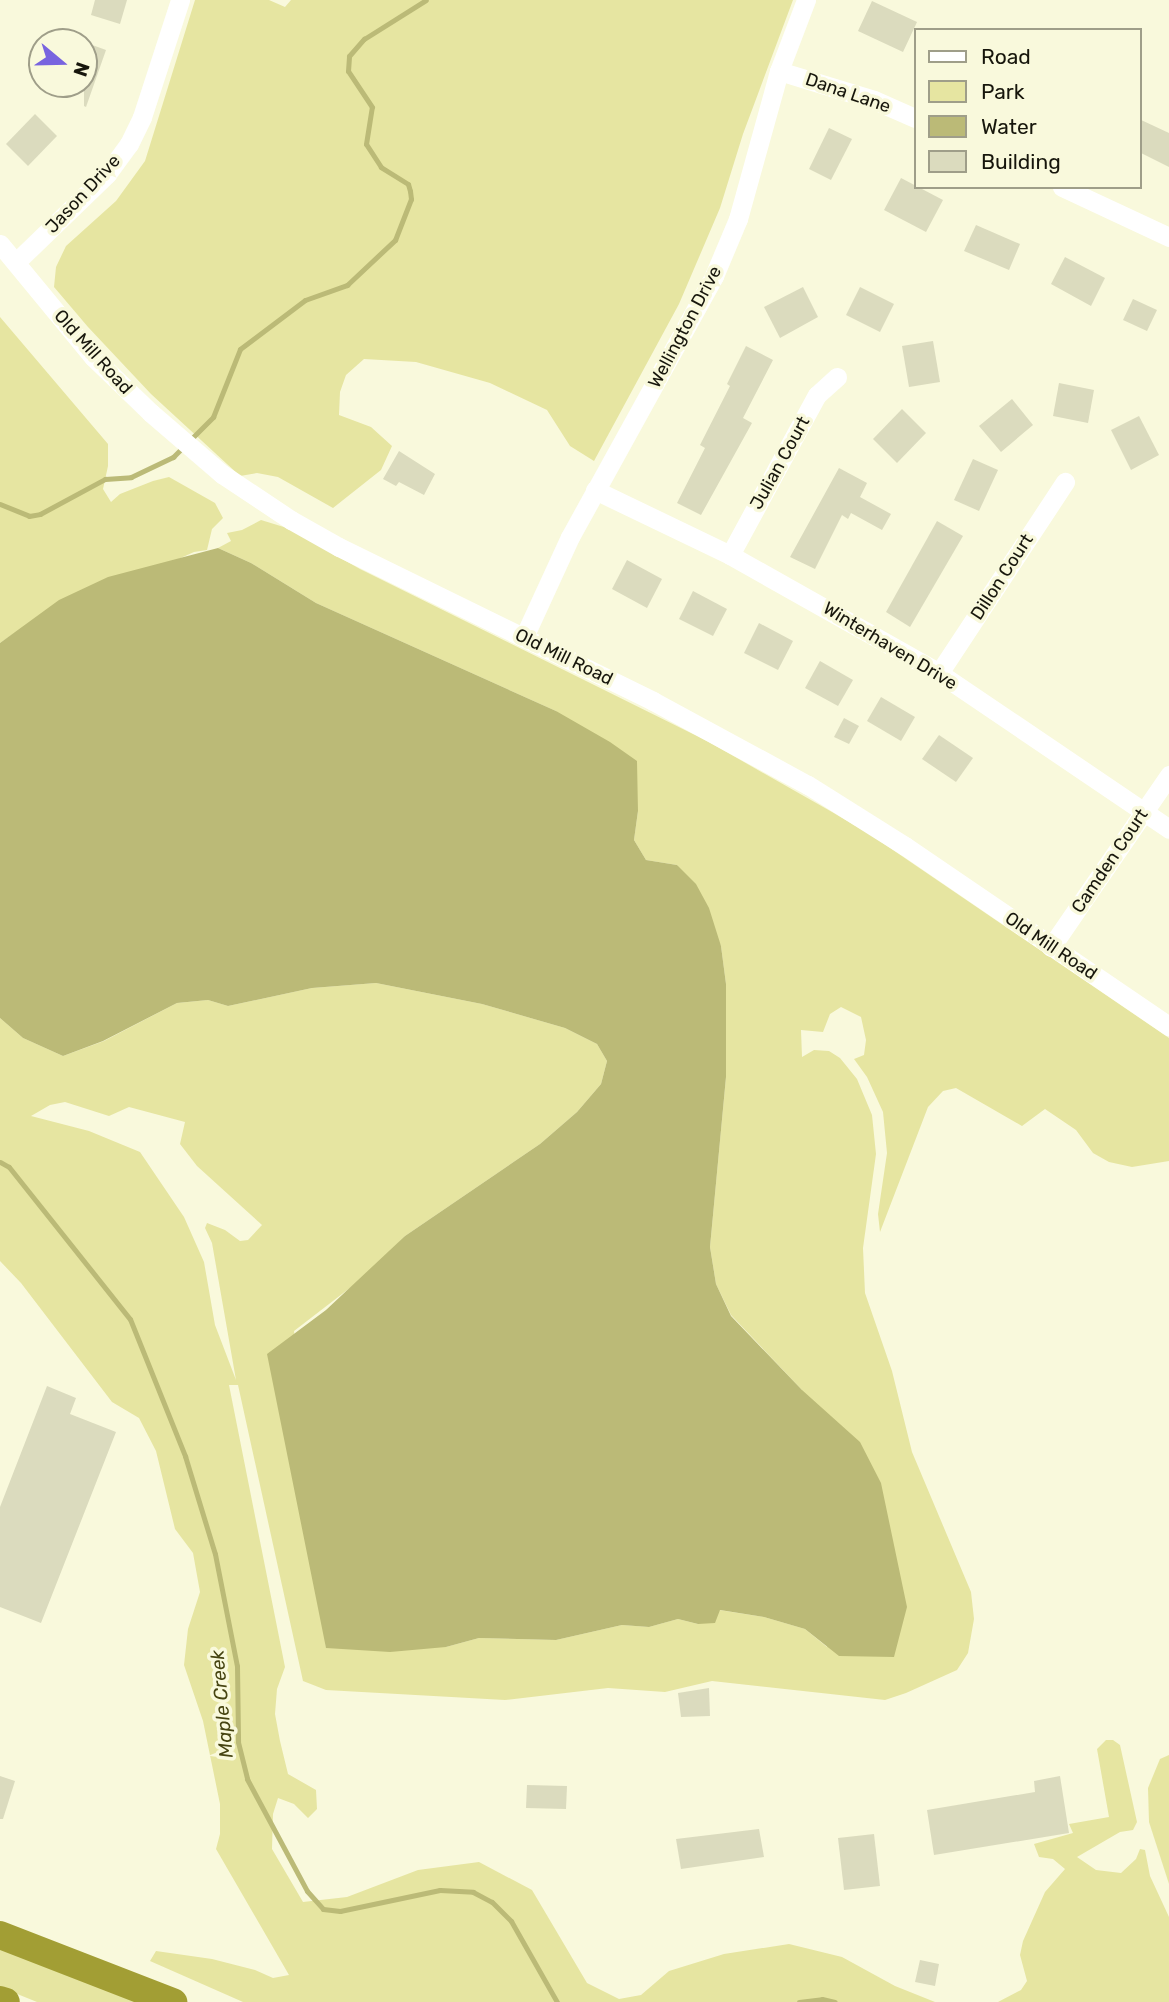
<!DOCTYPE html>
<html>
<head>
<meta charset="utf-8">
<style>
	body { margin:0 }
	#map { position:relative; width:1169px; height:2002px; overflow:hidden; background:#f9f9dc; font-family:Rubik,sans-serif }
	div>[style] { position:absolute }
	.green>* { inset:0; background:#e6e5a1 }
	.water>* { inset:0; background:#bbba77 }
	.stream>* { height:5px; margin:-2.5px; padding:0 2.5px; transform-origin:2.5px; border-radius:2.5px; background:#bbba77 }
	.building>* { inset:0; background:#dbdbbe }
	.minor>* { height:19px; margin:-9.5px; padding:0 9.5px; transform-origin:9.5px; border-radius:9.5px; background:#fff }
	.highway>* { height:28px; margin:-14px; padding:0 14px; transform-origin:14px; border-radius:14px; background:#a29e34 }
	span { translate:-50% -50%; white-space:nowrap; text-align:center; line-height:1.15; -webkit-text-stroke:7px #f9f9dc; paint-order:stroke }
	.street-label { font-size:18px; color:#17160c }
	.water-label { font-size:19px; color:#464411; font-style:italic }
	.legend { position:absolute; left:914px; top:28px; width:228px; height:161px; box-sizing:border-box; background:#f9f9dc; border:2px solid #9f9e89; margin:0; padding:9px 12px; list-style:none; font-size:21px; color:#17160c }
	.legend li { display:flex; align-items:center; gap:14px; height:35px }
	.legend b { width:35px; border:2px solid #9f9e89 }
	.north { position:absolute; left:28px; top:28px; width:70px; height:70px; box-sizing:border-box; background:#f9f9dc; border:2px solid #9f9e89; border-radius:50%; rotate:109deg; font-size:19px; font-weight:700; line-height:28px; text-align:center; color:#17160c }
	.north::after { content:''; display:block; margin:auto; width:24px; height:32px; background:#7864df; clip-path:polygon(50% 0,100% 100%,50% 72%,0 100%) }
</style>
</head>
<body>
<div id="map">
	<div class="green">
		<div style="clip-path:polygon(195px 0,269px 0,285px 7px,291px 0,793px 0,743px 134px,720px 208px,679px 304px,594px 461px,570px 446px,547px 410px,490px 383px,416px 362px,364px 359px,346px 375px,340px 392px,339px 415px,371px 427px,392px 446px,381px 470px,333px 508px,278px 477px,257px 473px,240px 476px,151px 394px,88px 327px,54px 287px,56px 267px,66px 246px,116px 201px,145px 161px)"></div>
		<div style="clip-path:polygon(0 317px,108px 444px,108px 466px,103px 489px,111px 502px,120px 494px,153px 481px,169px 477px,215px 503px,223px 518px,212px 529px,207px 550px,194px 552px,13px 634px,0 643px)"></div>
		<div style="clip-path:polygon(evenodd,261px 520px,287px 528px,360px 569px,707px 741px,832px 812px,871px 835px,1169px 1038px,1169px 1161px,1132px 1167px,1109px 1162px,1093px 1153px,1076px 1130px,1045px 1109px,1022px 1126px,956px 1088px,943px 1091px,928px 1107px,880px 1232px,878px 1214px,887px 1153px,883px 1112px,867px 1077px,854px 1059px,864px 1055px,866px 1040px,861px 1017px,841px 1007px,830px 1014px,823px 1032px,801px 1030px,802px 1057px,814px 1050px,829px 1051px,840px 1058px,857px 1079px,872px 1115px,876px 1154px,863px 1248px,865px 1293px,892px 1371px,912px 1452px,971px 1592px,974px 1619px,968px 1653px,957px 1670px,906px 1693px,885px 1700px,712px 1681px,665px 1692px,608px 1688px,505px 1700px,326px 1690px,303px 1681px,238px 1385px,229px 1385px,285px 1667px,277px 1689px,275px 1714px,280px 1741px,288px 1774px,316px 1790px,317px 1809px,308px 1818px,294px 1804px,278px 1798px,273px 1814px,272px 1849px,303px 1902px,347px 1897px,418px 1870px,479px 1862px,532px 1890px,587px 1983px,619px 1999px,641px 1995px,669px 1971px,724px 1954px,789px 1944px,842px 1957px,895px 1986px,935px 2002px,243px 2002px,150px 1961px,156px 1951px,212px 1959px,255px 1970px,273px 1978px,289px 1975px,216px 1849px,220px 1834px,220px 1804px,203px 1721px,184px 1665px,188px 1629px,200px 1592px,193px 1553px,175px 1529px,156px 1451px,139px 1418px,112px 1402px,21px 1283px,0 1261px,0 1018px,23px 1038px,63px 1056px,104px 1041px,177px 1003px,208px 1000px,228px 1006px,312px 988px,376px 983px,482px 1004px,565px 1028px,597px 1044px,607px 1061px,601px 1084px,577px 1112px,540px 1144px,405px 1236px,368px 1274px,294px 1331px,326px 1647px,446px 1647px,479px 1638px,556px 1640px,622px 1625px,649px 1627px,678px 1619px,698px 1624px,719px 1610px,764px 1617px,805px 1629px,827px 1647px,802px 1390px,731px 1315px,716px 1284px,710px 1247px,726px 1077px,726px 984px,721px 946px,677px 865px,646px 860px,634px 840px,638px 811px,556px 711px,316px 603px,251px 563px,218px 548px,231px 541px,227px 533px,242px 530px,261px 520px,65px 1102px,109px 1116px,129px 1107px,185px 1122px,180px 1144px,197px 1166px,262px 1225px,248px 1240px,240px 1241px,225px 1230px,207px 1223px,205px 1228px,212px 1243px,236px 1380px,215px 1325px,204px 1262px,184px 1217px,140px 1152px,89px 1131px,31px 1116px,50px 1105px,65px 1102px)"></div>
		<div style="clip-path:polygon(1106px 1740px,1113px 1740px,1120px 1745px,1137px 1822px,1133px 1830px,1120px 1832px,1077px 1857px,1096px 1870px,1121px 1873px,1136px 1859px,1140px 1849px,1145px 1850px,1150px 1876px,1169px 1917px,1169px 2002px,998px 2002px,1021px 1990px,1027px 1981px,1020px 1955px,1023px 1941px,1045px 1892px,1065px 1869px,1053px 1859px,1039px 1857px,1034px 1844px,1073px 1833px,1069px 1824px,1109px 1817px,1097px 1749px)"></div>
		<div style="clip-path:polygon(1169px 1755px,1169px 1884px,1149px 1822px,1148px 1788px,1160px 1759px)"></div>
		<div style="clip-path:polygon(0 1946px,142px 2002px,37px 2002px,0 1987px)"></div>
	</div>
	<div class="water">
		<div style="clip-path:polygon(218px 548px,251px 563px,316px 603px,556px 711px,610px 742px,637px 761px,638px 811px,634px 840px,646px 860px,677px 865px,696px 884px,709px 908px,721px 946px,726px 984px,726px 1077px,710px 1247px,716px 1284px,731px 1316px,802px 1390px,860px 1442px,881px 1483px,907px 1607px,894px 1657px,839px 1656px,805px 1629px,764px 1617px,720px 1610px,715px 1623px,698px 1624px,678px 1619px,649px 1627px,622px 1625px,556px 1640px,479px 1638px,446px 1647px,390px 1652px,326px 1648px,267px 1354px,326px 1310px,405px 1236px,540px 1144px,577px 1112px,601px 1084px,607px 1061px,597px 1044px,565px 1028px,482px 1004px,376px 983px,312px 988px,228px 1006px,208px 1000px,177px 1003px,103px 1041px,63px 1056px,23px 1038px,0 1018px,0 643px,59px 600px,108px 577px)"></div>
	</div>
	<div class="stream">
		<div style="left:0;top:504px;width:31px;rotate:22deg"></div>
		<div style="left:29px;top:516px;width:11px;rotate:-10deg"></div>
		<div style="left:40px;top:514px;width:74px;rotate:-28.3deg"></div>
		<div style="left:105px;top:479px;width:26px;rotate:-4deg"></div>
		<div style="left:131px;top:477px;width:47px;rotate:-25.5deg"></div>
		<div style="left:173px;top:457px;width:57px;rotate:-45deg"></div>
		<div style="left:213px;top:417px;width:73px;rotate:-68.3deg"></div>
		<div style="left:240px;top:349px;width:81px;rotate:-37deg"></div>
		<div style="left:305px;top:300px;width:45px;rotate:-19.7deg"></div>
		<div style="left:347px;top:285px;width:66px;rotate:-43.2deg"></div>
		<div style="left:395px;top:240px;width:44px;rotate:-68.7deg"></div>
		<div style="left:411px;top:199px;width:8px;rotate:-97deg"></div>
		<div style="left:410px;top:191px;width:7px;rotate:-106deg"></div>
		<div style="left:408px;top:184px;width:32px;rotate:-148deg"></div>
		<div style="left:381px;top:167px;width:27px;rotate:-123deg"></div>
		<div style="left:366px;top:144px;width:37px;rotate:-81deg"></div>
		<div style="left:372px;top:107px;width:43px;rotate:-123.7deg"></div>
		<div style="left:348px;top:71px;width:15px;rotate:-86deg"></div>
		<div style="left:349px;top:56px;width:23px;rotate:-49deg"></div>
		<div style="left:364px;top:39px;width:73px;rotate:-32.2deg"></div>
		<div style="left:0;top:1162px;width:10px;rotate:29deg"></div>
		<div style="left:9px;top:1167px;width:194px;rotate:51.5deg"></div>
		<div style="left:130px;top:1319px;width:148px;rotate:68.1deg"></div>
		<div style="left:185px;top:1456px;width:102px;rotate:73deg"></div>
		<div style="left:215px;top:1554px;width:114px;rotate:78.9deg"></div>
		<div style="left:237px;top:1666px;width:76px;rotate:89.2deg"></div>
		<div style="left:238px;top:1742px;width:38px;rotate:76deg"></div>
		<div style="left:247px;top:1779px;width:127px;rotate:61.8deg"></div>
		<div style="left:307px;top:1891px;width:24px;rotate:48deg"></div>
		<div style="left:323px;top:1909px;width:17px;rotate:7deg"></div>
		<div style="left:340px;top:1911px;width:102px;rotate:-11.9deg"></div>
		<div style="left:440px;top:1890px;width:33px;rotate:3deg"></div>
		<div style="left:473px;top:1892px;width:21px;rotate:28deg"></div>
		<div style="left:492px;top:1902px;width:27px;rotate:45deg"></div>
		<div style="left:511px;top:1921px;width:93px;rotate:60.4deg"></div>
		<div style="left:799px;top:2002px;width:23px;rotate:-7deg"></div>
		<div style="left:822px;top:1999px;width:13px;rotate:13deg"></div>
	</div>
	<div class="building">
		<div style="clip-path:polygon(95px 0,127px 0,120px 24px,91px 15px)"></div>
		<div style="clip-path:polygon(872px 1px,917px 22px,903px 52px,858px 31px)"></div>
		<div style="clip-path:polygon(84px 42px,106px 50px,86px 107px,84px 106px)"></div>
		<div style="clip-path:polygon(35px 114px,57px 136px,28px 166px,6px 144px)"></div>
		<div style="clip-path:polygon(1139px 119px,1169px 133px,1169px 167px,1139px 152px)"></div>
		<div style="clip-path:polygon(829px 128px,852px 139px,831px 180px,809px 169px)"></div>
		<div style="clip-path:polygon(901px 178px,943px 200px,926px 232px,884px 210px)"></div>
		<div style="clip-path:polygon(976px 225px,1020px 244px,1009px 270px,964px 251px)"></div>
		<div style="clip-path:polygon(1065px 257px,1105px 278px,1091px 306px,1051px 284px)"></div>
		<div style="clip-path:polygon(803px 287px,818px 317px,780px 338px,764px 307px)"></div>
		<div style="clip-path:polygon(860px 287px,894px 304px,880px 332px,846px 315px)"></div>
		<div style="clip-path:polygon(1133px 299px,1157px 310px,1147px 331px,1123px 320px)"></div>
		<div style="clip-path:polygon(933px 341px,940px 382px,909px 387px,902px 346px)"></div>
		<div style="clip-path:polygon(746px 346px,773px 360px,743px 418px,752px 423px,701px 515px,677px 503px,705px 448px,700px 445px,730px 386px,727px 384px)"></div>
		<div style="clip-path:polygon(1059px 383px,1094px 390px,1088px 423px,1053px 416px)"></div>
		<div style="clip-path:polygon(1012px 399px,1033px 425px,1001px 452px,979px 426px)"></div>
		<div style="clip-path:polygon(902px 409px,926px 433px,897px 463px,873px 439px)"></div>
		<div style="clip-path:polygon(1139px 416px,1159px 455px,1131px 470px,1111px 430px)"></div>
		<div style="clip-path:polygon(399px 451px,435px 474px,424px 495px,399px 482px,396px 486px,383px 479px)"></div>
		<div style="clip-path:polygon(973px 459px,998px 470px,979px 511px,954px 500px)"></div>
		<div style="clip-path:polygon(839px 468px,867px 483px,860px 497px,891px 514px,882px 530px,851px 513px,848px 519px,842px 515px,815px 569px,790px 557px)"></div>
		<div style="clip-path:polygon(937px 521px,963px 536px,910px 627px,886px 612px)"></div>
		<div style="clip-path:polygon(627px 560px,662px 579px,647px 608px,612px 589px)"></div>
		<div style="clip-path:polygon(693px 591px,727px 609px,713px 636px,679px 619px)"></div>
		<div style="clip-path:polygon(759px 623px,793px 641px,778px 670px,744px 653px)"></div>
		<div style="clip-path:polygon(820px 661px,853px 680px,838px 706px,805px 688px)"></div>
		<div style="clip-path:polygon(881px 697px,915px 717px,901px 741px,867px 721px)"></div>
		<div style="clip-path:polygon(844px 718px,859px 726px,849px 744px,834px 737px)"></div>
		<div style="clip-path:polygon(939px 735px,973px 758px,956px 782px,922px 759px)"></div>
		<div style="clip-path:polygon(47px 1386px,76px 1398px,70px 1414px,116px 1432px,41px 1623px,0 1607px,0 1507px)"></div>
		<div style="clip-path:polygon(709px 1688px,710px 1716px,681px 1717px,678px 1693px)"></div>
		<div style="clip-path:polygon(0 1776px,15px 1781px,3px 1819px,0 1819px)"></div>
		<div style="clip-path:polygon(1060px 1776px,1069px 1833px,934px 1855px,927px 1810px,1035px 1792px,1034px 1781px)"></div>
		<div style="clip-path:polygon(527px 1785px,567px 1786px,566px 1809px,526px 1808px)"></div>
		<div style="clip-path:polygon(759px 1829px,764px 1857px,681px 1869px,676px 1839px)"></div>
		<div style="clip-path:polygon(874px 1834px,880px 1886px,844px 1890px,838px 1838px)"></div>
		<div style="clip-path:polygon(920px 1960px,939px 1964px,935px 1986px,915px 1982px)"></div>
	</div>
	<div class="minor">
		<div style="left:779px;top:71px;width:99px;rotate:17deg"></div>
		<div style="left:874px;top:100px;width:45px;rotate:23.7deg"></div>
		<div style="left:1062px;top:187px;width:118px;rotate:25deg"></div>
		<div style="left:0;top:244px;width:146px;rotate:50.5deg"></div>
		<div style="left:93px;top:357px;width:81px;rotate:44deg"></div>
		<div style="left:151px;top:413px;width:94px;rotate:40.7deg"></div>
		<div style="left:222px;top:474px;width:83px;rotate:33.7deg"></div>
		<div style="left:291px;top:520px;width:55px;rotate:29.4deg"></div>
		<div style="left:339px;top:547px;width:350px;rotate:26.1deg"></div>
		<div style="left:653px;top:701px;width:176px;rotate:28.5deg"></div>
		<div style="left:808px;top:785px;width:115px;rotate:32.2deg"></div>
		<div style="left:905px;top:846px;width:320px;rotate:34.3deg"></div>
		<div style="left:16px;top:262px;width:127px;rotate:-44deg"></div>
		<div style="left:107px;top:174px;width:37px;rotate:-54deg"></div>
		<div style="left:129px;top:144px;width:30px;rotate:-64deg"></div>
		<div style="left:142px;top:117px;width:123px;rotate:-72deg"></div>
		<div style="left:595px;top:490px;width:150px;rotate:25.7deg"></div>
		<div style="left:730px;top:555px;width:240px;rotate:29.4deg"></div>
		<div style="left:939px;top:673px;width:278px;rotate:34.1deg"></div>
		<div style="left:730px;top:555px;width:182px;rotate:-61.5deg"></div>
		<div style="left:817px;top:395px;width:27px;rotate:-42deg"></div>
		<div style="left:524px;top:637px;width:110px;rotate:-65.3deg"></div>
		<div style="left:570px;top:537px;width:298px;rotate:-61.1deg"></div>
		<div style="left:714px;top:276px;width:62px;rotate:-67.2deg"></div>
		<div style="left:738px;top:219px;width:154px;rotate:-74.5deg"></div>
		<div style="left:779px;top:71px;width:76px;rotate:-69.2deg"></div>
		<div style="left:939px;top:673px;width:229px;rotate:-56.6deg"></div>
		<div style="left:1051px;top:947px;width:209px;rotate:-55.5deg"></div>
	</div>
	<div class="highway">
		<div style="left:0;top:1935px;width:186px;rotate:21.2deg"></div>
		<div style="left:0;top:2000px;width:6px;rotate:18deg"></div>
	</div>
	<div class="street-label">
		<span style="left:848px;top:93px;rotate:19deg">Dana Lane</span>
		<span style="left:83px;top:194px;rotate:-47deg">Jason Drive</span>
		<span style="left:685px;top:327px;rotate:-62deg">Wellington Drive</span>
		<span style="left:93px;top:352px;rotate:48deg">Old Mill Road</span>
		<span style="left:780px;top:463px;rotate:-61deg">Julian Court</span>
		<span style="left:1002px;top:577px;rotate:-57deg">Dillon Court</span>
		<span style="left:890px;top:646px;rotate:31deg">Winterhaven Drive</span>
		<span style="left:564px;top:657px;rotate:26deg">Old Mill Road</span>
		<span style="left:1110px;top:861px;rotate:-56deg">Camden Court</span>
		<span style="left:1051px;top:946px;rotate:34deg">Old Mill Road</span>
	</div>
	<div class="water-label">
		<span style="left:222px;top:1704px;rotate:-95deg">Maple Creek</span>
	</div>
	<ul class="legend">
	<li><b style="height:9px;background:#fff"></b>Road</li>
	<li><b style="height:19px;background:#e6e5a1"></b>Park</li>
	<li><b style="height:19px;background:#bbba77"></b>Water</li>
	<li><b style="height:19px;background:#dbdbbe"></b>Building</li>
	</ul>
	<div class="north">N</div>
</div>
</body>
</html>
